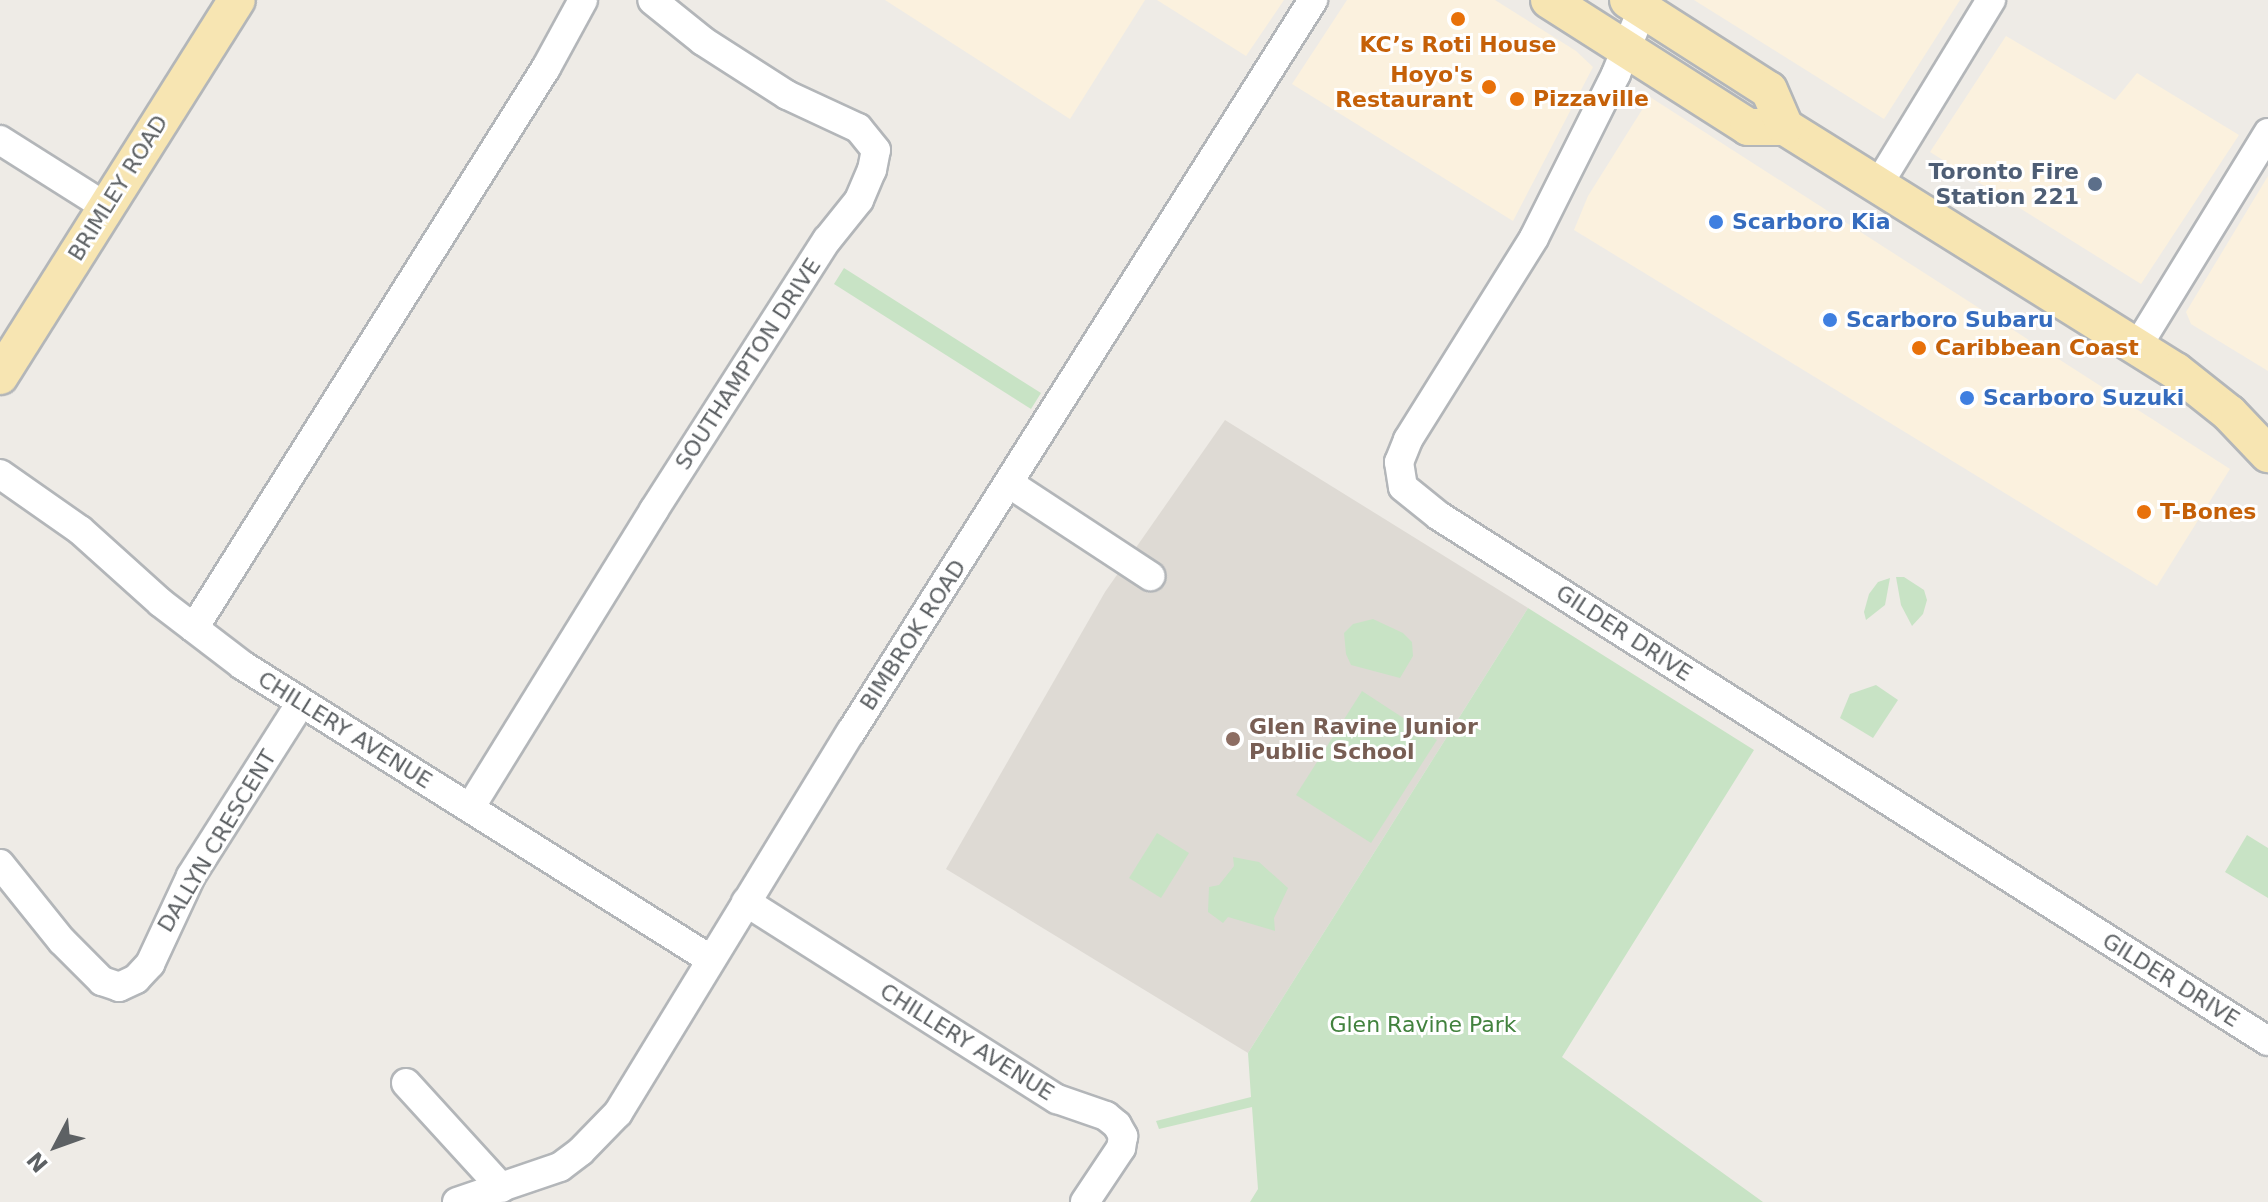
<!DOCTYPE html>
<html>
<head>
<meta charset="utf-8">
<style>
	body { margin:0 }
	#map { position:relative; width:2268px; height:1202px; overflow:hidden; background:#eeebe6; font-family:"DejaVu Sans",sans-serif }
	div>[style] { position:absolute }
	.commercial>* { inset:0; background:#fbf1de }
	.education>* { inset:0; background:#dedad4 }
	.green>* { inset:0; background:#c8e3c5 }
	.roads { filter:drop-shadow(2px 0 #b3b6b9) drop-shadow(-2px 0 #b3b6b9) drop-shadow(0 2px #b3b6b9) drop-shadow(0 -2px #b3b6b9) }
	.minor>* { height:28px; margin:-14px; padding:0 14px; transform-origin:14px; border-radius:14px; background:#fff }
	.major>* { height:36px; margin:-18px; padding:0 18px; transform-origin:18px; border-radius:18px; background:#f7e5b2 }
	.dots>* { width:22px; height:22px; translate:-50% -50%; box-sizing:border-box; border:4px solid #fff; border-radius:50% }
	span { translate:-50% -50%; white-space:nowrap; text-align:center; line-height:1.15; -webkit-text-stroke:6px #fff; paint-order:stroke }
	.food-label { font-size:22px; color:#c56008; font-weight:700 }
	.right { translate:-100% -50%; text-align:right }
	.left { translate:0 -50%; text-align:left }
	.service-label { font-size:22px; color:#4e5e75; font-weight:700 }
	.street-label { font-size:22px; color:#5d6164 }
	.shop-label { font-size:22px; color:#366cbe; font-weight:700 }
	.education-label { font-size:22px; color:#785e54; font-weight:700 }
	.park-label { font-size:22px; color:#42823e }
	.north { position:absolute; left:16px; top:1106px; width:80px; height:80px; -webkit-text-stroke:6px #fff; paint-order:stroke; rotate:229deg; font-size:22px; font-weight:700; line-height:32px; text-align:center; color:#5d6164 }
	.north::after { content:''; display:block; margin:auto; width:28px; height:36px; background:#5d6164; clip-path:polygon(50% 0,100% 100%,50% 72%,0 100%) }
</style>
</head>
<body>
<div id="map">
	<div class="commercial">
		<div style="clip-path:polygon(885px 0,1145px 0,1070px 119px)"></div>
		<div style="clip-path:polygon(1157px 0,1284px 0,1246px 56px)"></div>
		<div style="clip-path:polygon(1347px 0,1495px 0,1576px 51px,1593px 67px,1513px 221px,1292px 84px)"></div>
		<div style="clip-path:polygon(1694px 0,1960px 0,1884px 119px)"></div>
		<div style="clip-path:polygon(2006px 36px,2115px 100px,2137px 73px,2239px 135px,2141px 284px,1930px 152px)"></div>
		<div style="clip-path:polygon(1650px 97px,2230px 469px,2157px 586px,1574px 230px,1588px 196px)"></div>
		<div style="clip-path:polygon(2268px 176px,2268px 371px,2191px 324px,2186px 312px)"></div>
	</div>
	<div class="education">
		<div style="clip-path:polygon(1225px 420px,1528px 608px,1248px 1053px,946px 869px,1105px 592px)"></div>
	</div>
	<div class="green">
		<div style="clip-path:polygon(844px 268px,1041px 393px,1031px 409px,834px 284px)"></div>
		<div style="clip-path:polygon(1896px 577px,1904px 577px,1924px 590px,1927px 600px,1923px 614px,1912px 626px,1901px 605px)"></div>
		<div style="clip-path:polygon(1890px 578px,1885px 605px,1866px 620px,1864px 612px,1869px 594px,1878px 582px)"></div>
		<div style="clip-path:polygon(1528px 608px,1754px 750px,1562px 1057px,1763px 1202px,1250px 1202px,1258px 1189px,1252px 1107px,1159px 1129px,1156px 1121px,1251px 1097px,1248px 1053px)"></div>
		<div style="clip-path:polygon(1373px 619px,1403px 633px,1412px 642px,1413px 656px,1400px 678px,1351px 665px,1346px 654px,1344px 633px,1353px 624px)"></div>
		<div style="clip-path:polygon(1876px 685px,1898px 700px,1873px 738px,1840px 718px,1850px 694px)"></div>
		<div style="clip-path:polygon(1362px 691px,1437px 740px,1371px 843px,1296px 795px)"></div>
		<div style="clip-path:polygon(1157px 833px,1189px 853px,1161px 898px,1129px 878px)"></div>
		<div style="clip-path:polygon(2247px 835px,2268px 848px,2268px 898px,2225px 872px)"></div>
		<div style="clip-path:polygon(1233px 857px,1259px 862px,1288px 888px,1274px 918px,1275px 931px,1228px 917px,1223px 923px,1208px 912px,1209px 887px,1219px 885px,1234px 866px)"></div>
	</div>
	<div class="roads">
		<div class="minor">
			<div style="left:1646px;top:0;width:80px;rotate:112.1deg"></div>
			<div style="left:1616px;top:74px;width:183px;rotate:116.6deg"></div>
			<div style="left:1534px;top:238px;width:238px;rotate:122deg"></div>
			<div style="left:1408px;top:440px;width:24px;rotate:112deg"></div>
			<div style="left:1399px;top:462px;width:25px;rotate:81deg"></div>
			<div style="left:1403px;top:487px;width:46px;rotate:38.9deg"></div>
			<div style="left:1439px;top:516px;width:981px;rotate:32.35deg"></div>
			<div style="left:0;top:140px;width:125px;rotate:32.3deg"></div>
			<div style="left:1878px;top:185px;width:217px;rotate:-58.6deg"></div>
			<div style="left:2137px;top:347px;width:251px;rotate:-58.5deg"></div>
			<div style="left:0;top:474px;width:98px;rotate:35deg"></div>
			<div style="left:80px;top:530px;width:109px;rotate:42deg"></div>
			<div style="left:161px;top:603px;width:102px;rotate:37.4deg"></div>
			<div style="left:242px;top:665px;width:553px;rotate:32.14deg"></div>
			<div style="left:1010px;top:484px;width:168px;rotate:33.3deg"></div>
			<div style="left:194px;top:628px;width:661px;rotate:-57.85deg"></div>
			<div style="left:546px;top:68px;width:77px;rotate:-61.4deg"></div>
			<div style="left:470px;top:808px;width:350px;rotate:-58.3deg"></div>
			<div style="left:654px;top:510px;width:321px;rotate:-57.4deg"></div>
			<div style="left:827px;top:240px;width:51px;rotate:-51.3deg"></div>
			<div style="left:859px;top:200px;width:33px;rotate:-67deg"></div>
			<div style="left:872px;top:170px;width:20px;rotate:-79deg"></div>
			<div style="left:876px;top:150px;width:28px;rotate:-129deg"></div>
			<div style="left:858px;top:128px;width:78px;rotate:-155.1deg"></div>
			<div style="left:787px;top:95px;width:100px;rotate:-147.3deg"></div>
			<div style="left:703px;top:41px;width:65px;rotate:-141.2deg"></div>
			<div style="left:0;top:864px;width:99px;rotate:51.2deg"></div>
			<div style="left:62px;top:941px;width:57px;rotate:45deg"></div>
			<div style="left:102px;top:981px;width:18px;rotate:19deg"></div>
			<div style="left:119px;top:987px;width:19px;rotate:-25deg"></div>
			<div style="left:136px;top:979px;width:21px;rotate:-47deg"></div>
			<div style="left:150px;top:964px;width:97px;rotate:-65deg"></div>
			<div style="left:191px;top:876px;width:205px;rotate:-57.6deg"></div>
			<div style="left:746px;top:902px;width:368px;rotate:32.4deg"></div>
			<div style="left:1057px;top:1099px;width:52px;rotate:19.1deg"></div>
			<div style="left:1106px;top:1116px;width:14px;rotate:39deg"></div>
			<div style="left:1117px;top:1125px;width:13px;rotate:61deg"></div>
			<div style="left:1123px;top:1136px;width:12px;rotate:99deg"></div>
			<div style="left:1121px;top:1148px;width:65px;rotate:123.7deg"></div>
			<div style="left:406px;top:1083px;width:142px;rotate:47.6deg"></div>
			<div style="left:457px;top:1202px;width:109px;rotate:-18.8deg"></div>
			<div style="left:560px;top:1167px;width:26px;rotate:-37deg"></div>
			<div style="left:581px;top:1151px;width:53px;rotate:-45.8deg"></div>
			<div style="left:618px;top:1113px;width:447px;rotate:-58.6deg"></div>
			<div style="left:851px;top:732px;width:866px;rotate:-57.74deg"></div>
		</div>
		<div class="major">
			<div style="left:1549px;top:0;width:236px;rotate:32.5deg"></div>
			<div style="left:1748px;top:127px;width:37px"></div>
			<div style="left:1785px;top:127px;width:461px;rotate:32deg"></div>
			<div style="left:2176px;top:371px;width:68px;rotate:38.4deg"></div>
			<div style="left:2229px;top:413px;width:57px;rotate:46.4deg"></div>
			<div style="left:1628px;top:0;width:167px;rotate:32.6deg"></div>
			<div style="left:1769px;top:90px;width:40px;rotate:66.6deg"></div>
			<div style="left:0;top:376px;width:444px;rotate:-57.8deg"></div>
		</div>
	</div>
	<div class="dots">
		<div style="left:1458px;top:19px;background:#e8710a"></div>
		<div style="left:1489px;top:87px;background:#e8710a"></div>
		<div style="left:1517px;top:99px;background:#e8710a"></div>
		<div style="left:2095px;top:184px;background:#5c6f8a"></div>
		<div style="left:1716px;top:222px;background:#3f7fe0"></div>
		<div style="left:1830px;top:320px;background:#3f7fe0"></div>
		<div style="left:1919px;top:348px;background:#e8710a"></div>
		<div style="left:1967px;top:398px;background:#3f7fe0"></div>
		<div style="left:2144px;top:512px;background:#e8710a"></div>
		<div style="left:1233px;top:739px;background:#8d6e63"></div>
	</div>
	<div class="food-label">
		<span style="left:1458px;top:45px">KC’s Roti House</span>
		<span class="right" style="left:1473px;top:87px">Hoyo's<br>Restaurant</span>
		<span class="left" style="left:1533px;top:99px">Pizzaville</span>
		<span class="left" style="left:1935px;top:348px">Caribbean Coast</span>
		<span class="left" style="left:2160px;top:512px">T-Bones</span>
	</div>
	<div class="service-label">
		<span class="right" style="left:2079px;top:184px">Toronto Fire<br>Station 221</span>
	</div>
	<div class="street-label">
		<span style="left:118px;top:188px;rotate:-58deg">BRIMLEY ROAD</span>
		<span style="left:748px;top:364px;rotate:-57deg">SOUTHAMPTON DRIVE</span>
		<span style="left:1624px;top:633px;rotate:33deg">GILDER DRIVE</span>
		<span style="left:913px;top:635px;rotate:-57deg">BIMBROK ROAD</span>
		<span style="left:345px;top:730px;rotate:32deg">CHILLERY AVENUE</span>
		<span style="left:217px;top:841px;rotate:-59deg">DALLYN CRESCENT</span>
		<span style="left:2171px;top:980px;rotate:32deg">GILDER DRIVE</span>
		<span style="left:967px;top:1042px;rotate:32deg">CHILLERY AVENUE</span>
	</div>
	<div class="shop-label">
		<span class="left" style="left:1732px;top:222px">Scarboro Kia</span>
		<span class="left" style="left:1846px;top:320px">Scarboro Subaru</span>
		<span class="left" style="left:1983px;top:398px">Scarboro Suzuki</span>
	</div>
	<div class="education-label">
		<span class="left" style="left:1249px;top:739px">Glen Ravine Junior<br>Public School</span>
	</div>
	<div class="park-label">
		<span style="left:1423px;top:1025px">Glen Ravine Park</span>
	</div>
	<div class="north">N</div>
</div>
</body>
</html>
